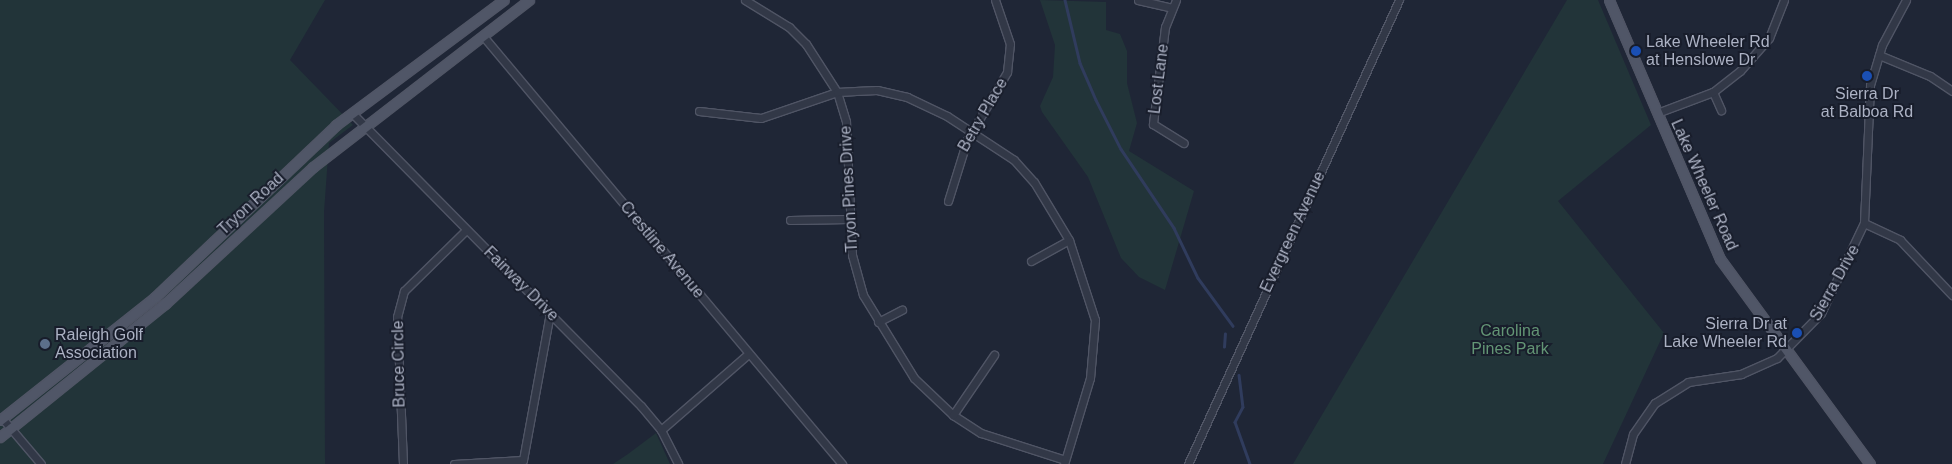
<!DOCTYPE html>
<html>
<head>
<meta charset="utf-8">
<style>
	body { margin:0 }
	#map { position:relative; width:1952px; height:464px; overflow:hidden; background:#1f2636; font-family:Arial,sans-serif }
	div>[style] { position:absolute }
	.green>* { inset:0; background:#223439 }
	.stream>* { height:2.5px; margin:-1.25px; padding:0 1.25px; transform-origin:1.25px; border-radius:1.25px; background:#303c5d }
	.roads { filter:drop-shadow(1px 0 #505565) drop-shadow(-1px 0 #505565) drop-shadow(0 1px #505565) drop-shadow(0 -1px #505565) }
	.minor>* { height:7px; margin:-3.5px; padding:0 3.5px; transform-origin:3.5px; border-radius:3.5px; background:#323847 }
	.major>* { height:9px; margin:-4.5px; padding:0 4.5px; transform-origin:4.5px; border-radius:4.5px; background:#505667 }
	.dots>* { width:14px; height:14px; translate:-50% -50%; box-sizing:border-box; border:2px solid #181d2b; border-radius:50% }
	span { translate:-50% -50%; white-space:nowrap; text-align:center; line-height:1.15; -webkit-text-stroke:4px #181d2b; paint-order:stroke }
	.poi-label { font-size:16px; color:#acb2c4 }
	.left { translate:0 -50%; text-align:left }
	.right { translate:-100% -50%; text-align:right }
	.street-label { font-size:16px; color:#acb2c4 }
	.park-label { font-size:16px; color:#639575 }
</style>
</head>
<body>
<div id="map">
	<div class="green">
		<div style="clip-path:polygon(0 0,325px 0,290px 60px,353px 125px,329px 143px,324px 212px,325px 464px,0 464px)"></div>
		<div style="clip-path:polygon(1040px 0,1106px 2px,1106px 30px,1120px 34px,1127px 51px,1127px 83px,1137px 123px,1129px 151px,1194px 191px,1165px 290px,1139px 277px,1121px 258px,1088px 177px,1042px 112px,1040px 106px,1053px 77px,1055px 45px)"></div>
		<div style="clip-path:polygon(1567px 0,1598px 0,1651px 125px,1558px 201px,1664px 333px,1603px 464px,1293px 464px)"></div>
		<div style="clip-path:polygon(656px 433px,670px 464px,613px 464px,628px 454px)"></div>
	</div>
	<div class="stream">
		<div style="left:1065px;top:0;width:65px;rotate:76.6deg"></div>
		<div style="left:1080px;top:63px;width:40px;rotate:66.6deg"></div>
		<div style="left:1096px;top:100px;width:55px;rotate:63deg"></div>
		<div style="left:1121px;top:149px;width:95px;rotate:56.1deg"></div>
		<div style="left:1174px;top:228px;width:55px;rotate:64.4deg"></div>
		<div style="left:1198px;top:278px;width:59px;rotate:53.9deg"></div>
		<div style="left:1224px;top:347px;width:13px;rotate:-86deg"></div>
		<div style="left:1239px;top:375px;width:32px;rotate:83deg"></div>
		<div style="left:1243px;top:407px;width:17px;rotate:118deg"></div>
		<div style="left:1235px;top:422px;width:45px;rotate:70.3deg"></div>
	</div>
	<div class="roads">
		<div class="minor">
			<div style="left:745px;top:0;width:52px;rotate:31.5deg"></div>
			<div style="left:789px;top:27px;width:24px;rotate:45deg"></div>
			<div style="left:806px;top:44px;width:57px;rotate:57.1deg"></div>
			<div style="left:837px;top:92px;width:31px;rotate:73deg"></div>
			<div style="left:846px;top:122px;width:133px;rotate:87.4deg"></div>
			<div style="left:852px;top:255px;width:41px;rotate:74.6deg"></div>
			<div style="left:863px;top:295px;width:97px;rotate:58.4deg"></div>
			<div style="left:914px;top:378px;width:54px;rotate:43.5deg"></div>
			<div style="left:953px;top:415px;width:33px;rotate:33deg"></div>
			<div style="left:981px;top:433px;width:88px;rotate:17.8deg"></div>
			<div style="left:1138px;top:0;width:35px;rotate:13deg"></div>
			<div style="left:1176px;top:0;width:29px;rotate:112deg"></div>
			<div style="left:1165px;top:27px;width:98px;rotate:97.1deg"></div>
			<div style="left:1153px;top:124px;width:36px;rotate:32deg"></div>
			<div style="left:483px;top:36px;width:559px;rotate:50.01deg"></div>
			<div style="left:1879px;top:55px;width:55px;rotate:22.4deg"></div>
			<div style="left:1930px;top:76px;width:27px;rotate:34deg"></div>
			<div style="left:1713px;top:92px;width:20px;rotate:66deg"></div>
			<div style="left:699px;top:111px;width:62px;rotate:6.4deg"></div>
			<div style="left:761px;top:118px;width:80px;rotate:-18.9deg"></div>
			<div style="left:837px;top:92px;width:40px;rotate:-2.9deg"></div>
			<div style="left:877px;top:90px;width:31px;rotate:13deg"></div>
			<div style="left:907px;top:97px;width:44px;rotate:25.4deg"></div>
			<div style="left:947px;top:116px;width:80px;rotate:33.3deg"></div>
			<div style="left:1014px;top:160px;width:30px;rotate:48deg"></div>
			<div style="left:1034px;top:182px;width:68px;rotate:58.9deg"></div>
			<div style="left:1069px;top:240px;width:84px;rotate:72deg"></div>
			<div style="left:1095px;top:320px;width:58px;rotate:94.9deg"></div>
			<div style="left:1090px;top:378px;width:90px;rotate:106.8deg"></div>
			<div style="left:352px;top:113px;width:412px;rotate:45.4deg"></div>
			<div style="left:641px;top:406px;width:31px;rotate:50deg"></div>
			<div style="left:661px;top:430px;width:38px;rotate:63deg"></div>
			<div style="left:1657px;top:113px;width:60px;rotate:-20.6deg"></div>
			<div style="left:1713px;top:92px;width:34px;rotate:-38deg"></div>
			<div style="left:1740px;top:71px;width:44px;rotate:-48.7deg"></div>
			<div style="left:1769px;top:38px;width:41px;rotate:-68.5deg"></div>
			<div style="left:948px;top:201px;width:64px;rotate:-72.7deg"></div>
			<div style="left:967px;top:140px;width:79px;rotate:-59.5deg"></div>
			<div style="left:1007px;top:72px;width:28px;rotate:-84deg"></div>
			<div style="left:1010px;top:44px;width:46px;rotate:-108.8deg"></div>
			<div style="left:790px;top:220px;width:58px;rotate:-1deg"></div>
			<div style="left:1864px;top:223px;width:40px;rotate:25deg"></div>
			<div style="left:1900px;top:240px;width:76px;rotate:46.6deg"></div>
			<div style="left:1031px;top:261px;width:43px;rotate:-28.9deg"></div>
			<div style="left:878px;top:322px;width:27px;rotate:-27deg"></div>
			<div style="left:953px;top:415px;width:73px;rotate:-55.7deg"></div>
			<div style="left:2px;top:418px;width:60px;rotate:49.7deg"></div>
			<div style="left:661px;top:430px;width:116px;rotate:-41.1deg"></div>
			<div style="left:403px;top:464px;width:147px;rotate:-92.3deg"></div>
			<div style="left:397px;top:317px;width:27px;rotate:-75deg"></div>
			<div style="left:404px;top:291px;width:87px;rotate:-44.5deg"></div>
			<div style="left:454px;top:464px;width:69px;rotate:-3.3deg"></div>
			<div style="left:523px;top:460px;width:149px;rotate:-79.6deg"></div>
			<div style="left:1188px;top:464px;width:510px;rotate:-65.55deg"></div>
			<div style="left:1625px;top:464px;width:31px;rotate:-75deg"></div>
			<div style="left:1633px;top:434px;width:38px;rotate:-55deg"></div>
			<div style="left:1655px;top:403px;width:39px;rotate:-32deg"></div>
			<div style="left:1688px;top:382px;width:54px;rotate:-8.6deg"></div>
			<div style="left:1741px;top:374px;width:39px;rotate:-24deg"></div>
			<div style="left:1777px;top:358px;width:63px;rotate:-45.6deg"></div>
			<div style="left:1821px;top:313px;width:100px;rotate:-64.5deg"></div>
			<div style="left:1864px;top:223px;width:138px;rotate:-87.5deg"></div>
			<div style="left:1870px;top:85px;width:42px;rotate:-73.3deg"></div>
			<div style="left:1882px;top:45px;width:51px;rotate:-61.9deg"></div>
		</div>
		<div class="major">
			<div style="left:1609px;top:0;width:282px;rotate:66.8deg"></div>
			<div style="left:1720px;top:259px;width:254px;rotate:53.8deg"></div>
			<div style="left:0;top:420px;width:198px;rotate:-38.4deg"></div>
			<div style="left:155px;top:297px;width:250px;rotate:-43.5deg"></div>
			<div style="left:336px;top:125px;width:209px;rotate:-36.7deg"></div>
			<div style="left:0;top:437px;width:212px;rotate:-38.9deg"></div>
			<div style="left:165px;top:304px;width:202px;rotate:-42.8deg"></div>
			<div style="left:313px;top:167px;width:273px;rotate:-37.7deg"></div>
		</div>
	</div>
	<div class="dots">
		<div style="left:1636px;top:51px;background:#1a4fb4"></div>
		<div style="left:1867px;top:76px;background:#1a4fb4"></div>
		<div style="left:1797px;top:333px;background:#1a4fb4"></div>
		<div style="left:45px;top:344px;background:#5c6f8a"></div>
	</div>
	<div class="poi-label">
		<span class="left" style="left:1646px;top:51px">Lake Wheeler Rd<br>at Henslowe Dr</span>
		<span style="left:1867px;top:103px">Sierra Dr<br>at Balboa Rd</span>
		<span class="right" style="left:1787px;top:333px">Sierra Dr at<br>Lake Wheeler Rd</span>
		<span class="left" style="left:55px;top:344px">Raleigh Golf<br>Association</span>
	</div>
	<div class="street-label">
		<span style="left:1159px;top:79px;rotate:-83deg">Lost Lane</span>
		<span style="left:983px;top:115px;rotate:-60deg">Betry Place</span>
		<span style="left:1704px;top:185px;rotate:66deg">Lake Wheeler Road</span>
		<span style="left:849px;top:189px;rotate:-93deg">Tryon Pines Drive</span>
		<span style="left:251px;top:204px;rotate:-43deg">Tryon Road</span>
		<span style="left:1293px;top:232px;rotate:-65deg">Evergreen Avenue</span>
		<span style="left:662px;top:250px;rotate:50deg">Crestline Avenue</span>
		<span style="left:1835px;top:283px;rotate:-61deg">Sierra Drive</span>
		<span style="left:521px;top:284px;rotate:45deg">Fairway Drive</span>
		<span style="left:399px;top:364px;rotate:-91deg">Bruce Circle</span>
	</div>
	<div class="park-label">
		<span style="left:1510px;top:340px">Carolina<br>Pines Park</span>
	</div>
</div>
</body>
</html>
